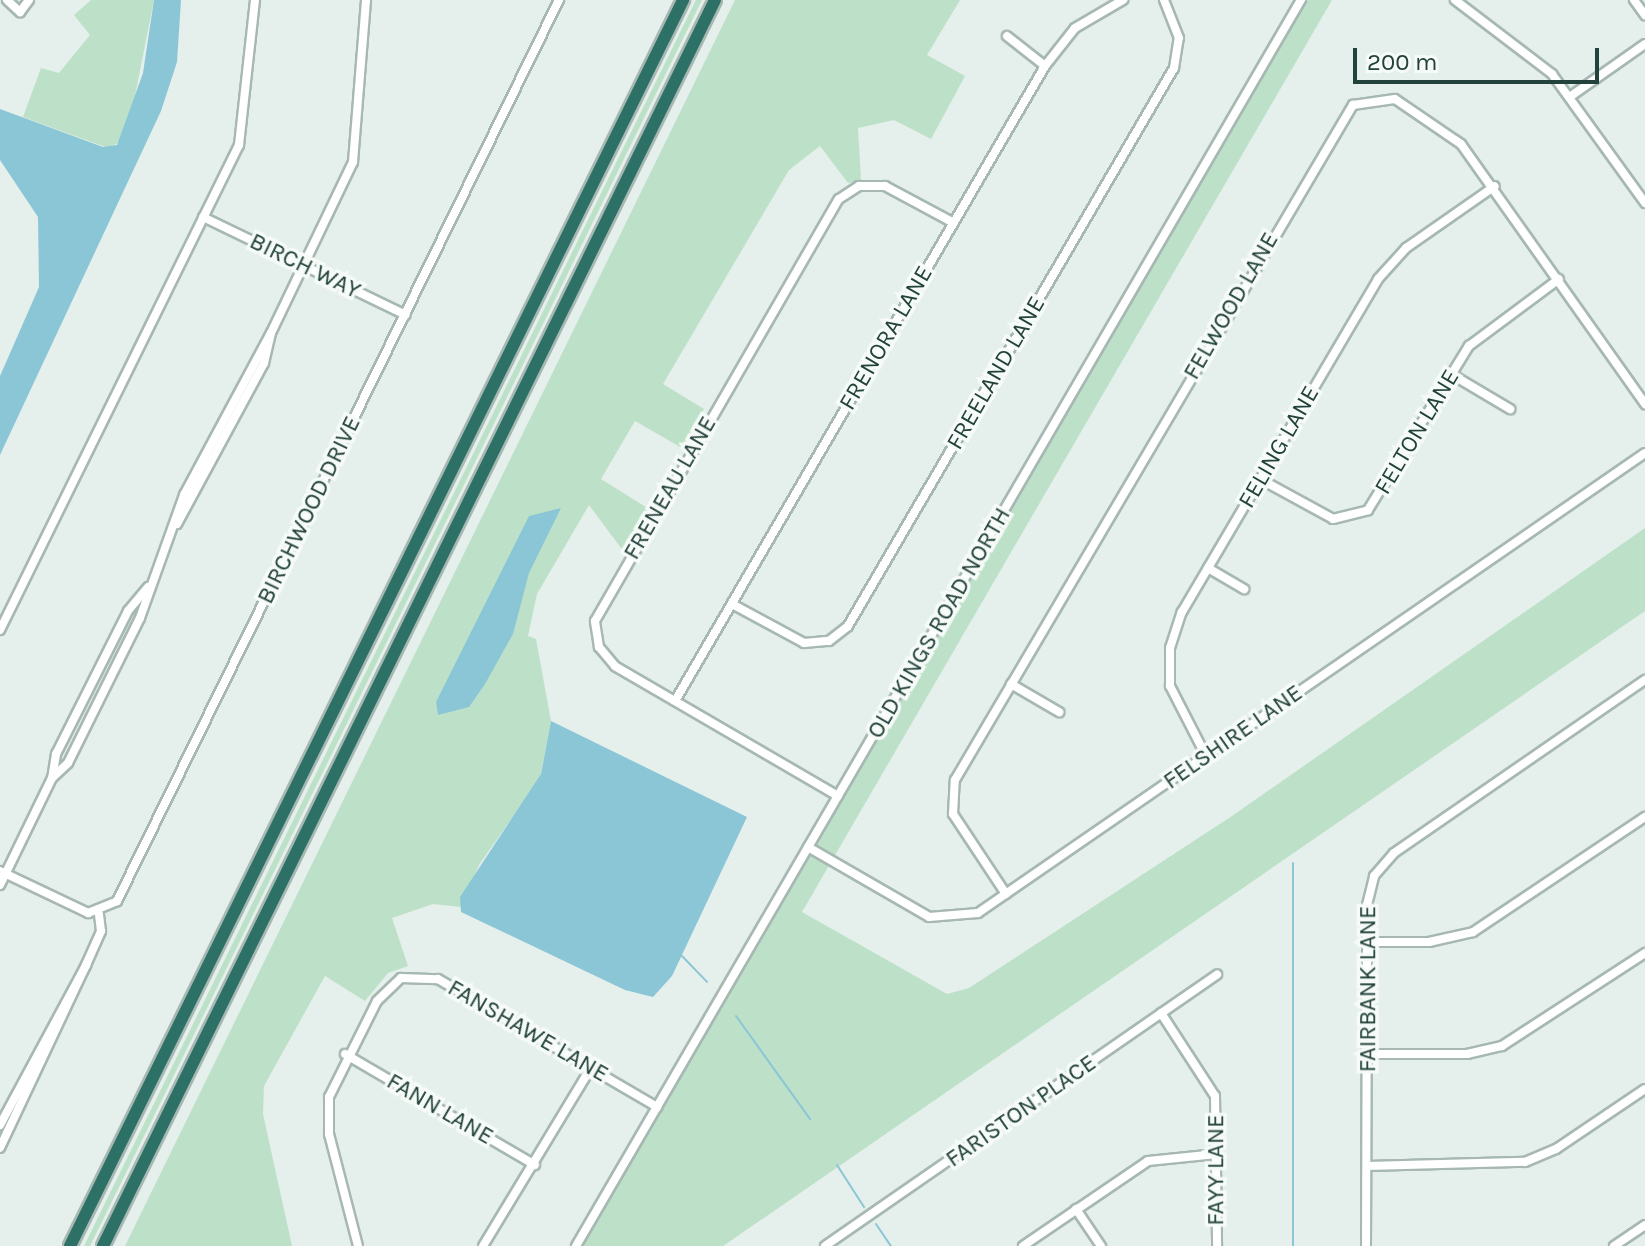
<!DOCTYPE html>
<html>
<head>
<meta charset="utf-8">
<style>
	body { margin:0 }
	#map { position:relative; width:1645px; height:1246px; overflow:hidden; background:#e5efeb; font-family:Karla,sans-serif }
	div>[style] { position:absolute }
	.green>* { inset:0; background:#bde1c8 }
	.water>* { inset:0; background:#8bc6d6 }
	.stream>* { height:2px; margin:-1px; padding:0 1px; transform-origin:1px; border-radius:1px; background:#8bc6d6 }
	.roads { filter:drop-shadow(2px 0 #a7b8b3) drop-shadow(-2px 0 #a7b8b3) drop-shadow(0 2px #a7b8b3) drop-shadow(0 -2px #a7b8b3) }
	.minor>* { height:8px; margin:-4px; padding:0 4px; transform-origin:4px; border-radius:4px; background:#fff }
	.highway>* { height:12px; margin:-6px; padding:0 6px; transform-origin:6px; border-radius:6px; background:#2d7066 }
	span { translate:-50% -50%; white-space:nowrap; text-align:center; line-height:1.15; -webkit-text-stroke:7px #f6fbf8; paint-order:stroke }
	.street-label { font-size:24px; color:#23423b }
	.scale { position:absolute; left:1353px; top:48px; width:246px; height:36px; box-sizing:border-box; border:4px solid #23423b; border-top:0; padding-left:10px; font-size:24px; line-height:28px; white-space:nowrap; color:#23423b; -webkit-text-stroke:6px #f6fbf8; paint-order:stroke }
</style>
</head>
<body>
<div id="map">
	<div class="green">
		<div style="clip-path:polygon(91px 0,154px 0,131px 116px,120px 142px,108px 148px,23px 117px,41px 68px,59px 73px,90px 35px,74px 15px)"></div>
		<div style="clip-path:polygon(696px 0,702px 0,268px 884px,90px 1246px,84px 1246px)"></div>
		<div style="clip-path:polygon(735px 0,960px 0,927px 55px,965px 76px,931px 139px,894px 120px,858px 128px,861px 180px,848px 183px,820px 146px,789px 170px,663px 384px,704px 409px,682px 448px,635px 421px,601px 479px,649px 509px,624px 552px,589px 505px,537px 594px,528px 636px,536px 639px,551px 721px,540px 778px,479px 865px,461px 907px,433px 904px,392px 918px,408px 966px,388px 973px,365px 1001px,325px 976px,264px 1086px,263px 1114px,292px 1246px,125px 1246px)"></div>
		<div style="clip-path:polygon(1308px 0,1332px 0,802px 912px,947px 994px,969px 988px,1232px 816px,1645px 528px,1645px 611px,723px 1246px,581px 1246px)"></div>
	</div>
	<div class="water">
		<div style="clip-path:polygon(154px 0,181px 0,177px 62px,161px 111px,0 455px,0 376px,39px 287px,38px 217px,0 160px,0 109px,103px 147px,117px 145px,143px 73px)"></div>
		<div style="clip-path:polygon(561px 508px,529px 573px,513px 634px,485px 684px,469px 707px,438px 715px,436px 702px,529px 516px)"></div>
		<div style="clip-path:polygon(551px 721px,747px 817px,672px 976px,653px 997px,625px 990px,461px 912px,460px 897px,541px 774px)"></div>
	</div>
	<div class="stream">
		<div style="left:1293px;top:863px;width:383px;rotate:90deg"></div>
		<div style="left:682px;top:956px;width:36px;rotate:46deg"></div>
		<div style="left:736px;top:1016px;width:127px;rotate:54.3deg"></div>
		<div style="left:837px;top:1165px;width:50px;rotate:57.3deg"></div>
		<div style="left:876px;top:1224px;width:27px;rotate:56deg"></div>
	</div>
	<div class="roads">
		<div class="minor">
			<div style="left:7px;top:0;width:18px;rotate:43deg"></div>
			<div style="left:20px;top:12px;width:15px;rotate:-53deg"></div>
			<div style="left:1455px;top:0;width:122px;rotate:37.3deg"></div>
			<div style="left:1552px;top:74px;width:159px;rotate:54.2deg"></div>
			<div style="left:1634px;top:0;width:19px;rotate:54deg"></div>
			<div style="left:1007px;top:36px;width:48px;rotate:38.3deg"></div>
			<div style="left:1571px;top:96px;width:90px;rotate:-35.1deg"></div>
			<div style="left:203px;top:217px;width:225px;rotate:25.8deg"></div>
			<div style="left:271px;top:333px;width:190px;rotate:-64.4deg"></div>
			<div style="left:353px;top:162px;width:163px;rotate:-85.4deg"></div>
			<div style="left:1451px;top:374px;width:69px;rotate:30.7deg"></div>
			<div style="left:1260px;top:479px;width:83px;rotate:28.7deg"></div>
			<div style="left:1333px;top:519px;width:36px;rotate:-14deg"></div>
			<div style="left:1368px;top:510px;width:193px;rotate:-58.4deg"></div>
			<div style="left:1469px;top:346px;width:112px;rotate:-36.7deg"></div>
			<div style="left:1208px;top:568px;width:42px;rotate:30.3deg"></div>
			<div style="left:148px;top:587px;width:31px;rotate:130deg"></div>
			<div style="left:128px;top:611px;width:160px;rotate:116.7deg"></div>
			<div style="left:56px;top:754px;width:24px;rotate:99deg"></div>
			<div style="left:52px;top:778px;width:22px;rotate:-43deg"></div>
			<div style="left:68px;top:763px;width:162px;rotate:-63.6deg"></div>
			<div style="left:140px;top:618px;width:131px;rotate:-70.3deg"></div>
			<div style="left:184px;top:495px;width:184px;rotate:-61.8deg"></div>
			<div style="left:271px;top:333px;width:31px;rotate:103deg"></div>
			<div style="left:264px;top:363px;width:183px;rotate:118.4deg"></div>
			<div style="left:732px;top:604px;width:82px;rotate:28.4deg"></div>
			<div style="left:804px;top:643px;width:25px;rotate:-5deg"></div>
			<div style="left:829px;top:641px;width:24px;rotate:-38deg"></div>
			<div style="left:848px;top:626px;width:646px;rotate:-59.71deg"></div>
			<div style="left:1174px;top:68px;width:30px;rotate:-81deg"></div>
			<div style="left:1179px;top:38px;width:41px;rotate:-111.5deg"></div>
			<div style="left:0;top:630px;width:541px;rotate:-63.77deg"></div>
			<div style="left:239px;top:145px;width:146px;rotate:-83.7deg"></div>
			<div style="left:1011px;top:684px;width:56px;rotate:30.3deg"></div>
			<div style="left:675px;top:701px;width:735px;rotate:-59.77deg"></div>
			<div style="left:1045px;top:66px;width:48px;rotate:-51.7deg"></div>
			<div style="left:1075px;top:28px;width:56px;rotate:-30.3deg"></div>
			<div style="left:1206px;top:756px;width:79px;rotate:-117.2deg"></div>
			<div style="left:1170px;top:686px;width:38px;rotate:-90deg"></div>
			<div style="left:1170px;top:648px;width:38px;rotate:-72deg"></div>
			<div style="left:1182px;top:612px;width:386px;rotate:-59.5deg"></div>
			<div style="left:1378px;top:279px;width:42px;rotate:-47.9deg"></div>
			<div style="left:1406px;top:248px;width:108px;rotate:-34.9deg"></div>
			<div style="left:838px;top:796px;width:258px;rotate:-149.8deg"></div>
			<div style="left:615px;top:666px;width:25px;rotate:-130deg"></div>
			<div style="left:599px;top:647px;width:26px;rotate:-99deg"></div>
			<div style="left:595px;top:621px;width:487px;rotate:-60deg"></div>
			<div style="left:839px;top:199px;width:24px;rotate:-33deg"></div>
			<div style="left:859px;top:186px;width:26px"></div>
			<div style="left:885px;top:186px;width:78px;rotate:28.2deg"></div>
			<div style="left:808px;top:847px;width:140px;rotate:30deg"></div>
			<div style="left:929px;top:917px;width:49px;rotate:-4.7deg"></div>
			<div style="left:978px;top:913px;width:810px;rotate:-34.59deg"></div>
			<div style="left:0;top:871px;width:98px;rotate:25.5deg"></div>
			<div style="left:88px;top:913px;width:31px;rotate:-22deg"></div>
			<div style="left:117px;top:901px;width:1004px;rotate:-63.87deg"></div>
			<div style="left:0;top:885px;width:119px;rotate:-64.1deg"></div>
			<div style="left:1006px;top:894px;width:96px;rotate:-123.5deg"></div>
			<div style="left:953px;top:814px;width:34px;rotate:-87deg"></div>
			<div style="left:955px;top:780px;width:784px;rotate:-59.48deg"></div>
			<div style="left:1353px;top:105px;width:42px;rotate:-8.1deg"></div>
			<div style="left:1395px;top:99px;width:80px;rotate:34.3deg"></div>
			<div style="left:1461px;top:144px;width:319px;rotate:54.7deg"></div>
			<div style="left:1367px;top:942px;width:62px"></div>
			<div style="left:1429px;top:942px;width:45px;rotate:-12.8deg"></div>
			<div style="left:1473px;top:932px;width:207px;rotate:-33.8deg"></div>
			<div style="left:86px;top:965px;width:37px;rotate:-66deg"></div>
			<div style="left:101px;top:931px;width:17px;rotate:-97deg"></div>
			<div style="left:1161px;top:1013px;width:99px;rotate:57deg"></div>
			<div style="left:1215px;top:1096px;width:150px;rotate:89.2deg"></div>
			<div style="left:345px;top:1054px;width:220px;rotate:30.3deg"></div>
			<div style="left:1367px;top:1054px;width:100px"></div>
			<div style="left:1467px;top:1054px;width:36px;rotate:-13deg"></div>
			<div style="left:1502px;top:1046px;width:171px;rotate:-33deg"></div>
			<div style="left:0;top:1125px;width:182px;rotate:-61.7deg"></div>
			<div style="left:86px;top:965px;width:202px;rotate:115.2deg"></div>
			<div style="left:1367px;top:1166px;width:158px;rotate:-1.5deg"></div>
			<div style="left:1525px;top:1162px;width:34px;rotate:-23deg"></div>
			<div style="left:1556px;top:1149px;width:107px;rotate:-34deg"></div>
			<div style="left:1076px;top:1209px;width:45px;rotate:56deg"></div>
			<div style="left:358px;top:1246px;width:116px;rotate:-104.5deg"></div>
			<div style="left:329px;top:1134px;width:37px;rotate:-90deg"></div>
			<div style="left:329px;top:1097px;width:107px;rotate:-63.4deg"></div>
			<div style="left:377px;top:1001px;width:33px;rotate:-44deg"></div>
			<div style="left:401px;top:978px;width:37px;rotate:2deg"></div>
			<div style="left:438px;top:979px;width:254px;rotate:30.3deg"></div>
			<div style="left:483px;top:1246px;width:208px;rotate:-58.8deg"></div>
			<div style="left:576px;top:1246px;width:1442px;rotate:-59.81deg"></div>
			<div style="left:825px;top:1246px;width:477px;rotate:-34.7deg"></div>
			<div style="left:1023px;top:1246px;width:151px;rotate:-34.2deg"></div>
			<div style="left:1148px;top:1161px;width:69px;rotate:-5.8deg"></div>
			<div style="left:1366px;top:1246px;width:341px;rotate:-89.8deg"></div>
			<div style="left:1367px;top:905px;width:30px;rotate:-76deg"></div>
			<div style="left:1374px;top:876px;width:30px;rotate:-49deg"></div>
			<div style="left:1394px;top:853px;width:305px;rotate:-34.6deg"></div>
			<div style="left:1614px;top:1246px;width:37px;rotate:-34deg"></div>
		</div>
		<div class="highway">
			<div style="left:70px;top:1246px;width:1389px;rotate:-63.8deg"></div>
			<div style="left:103px;top:1246px;width:1388px;rotate:-63.84deg"></div>
		</div>
	</div>
	<div class="street-label">
		<span style="left:305px;top:266px;rotate:26deg">BIRCH WAY</span>
		<span style="left:1231px;top:306px;rotate:-60deg">FELWOOD LANE</span>
		<span style="left:886px;top:338px;rotate:-60deg">FRENORA LANE</span>
		<span style="left:996px;top:373px;rotate:-60deg">FREELAND LANE</span>
		<span style="left:1417px;top:432px;rotate:-59deg">FELTON LANE</span>
		<span style="left:1279px;top:447px;rotate:-60deg">FELING LANE</span>
		<span style="left:670px;top:488px;rotate:-60deg">FRENEAU LANE</span>
		<span style="left:309px;top:510px;rotate:-64deg">BIRCHWOOD DRIVE</span>
		<span style="left:939px;top:623px;rotate:-60deg">OLD KINGS ROAD NORTH</span>
		<span style="left:1233px;top:737px;rotate:-35deg">FELSHIRE LANE</span>
		<span style="left:1368px;top:989px;rotate:-90deg">FAIRBANK LANE</span>
		<span style="left:528px;top:1031px;rotate:30deg">FANSHAWE LANE</span>
		<span style="left:440px;top:1109px;rotate:30deg">FANN LANE</span>
		<span style="left:1021px;top:1111px;rotate:-35deg">FARISTON PLACE</span>
		<span style="left:1216px;top:1170px;rotate:-90deg">FAYY LANE</span>
	</div>
	<div class="scale">200 m</div>
</div>
</body>
</html>
